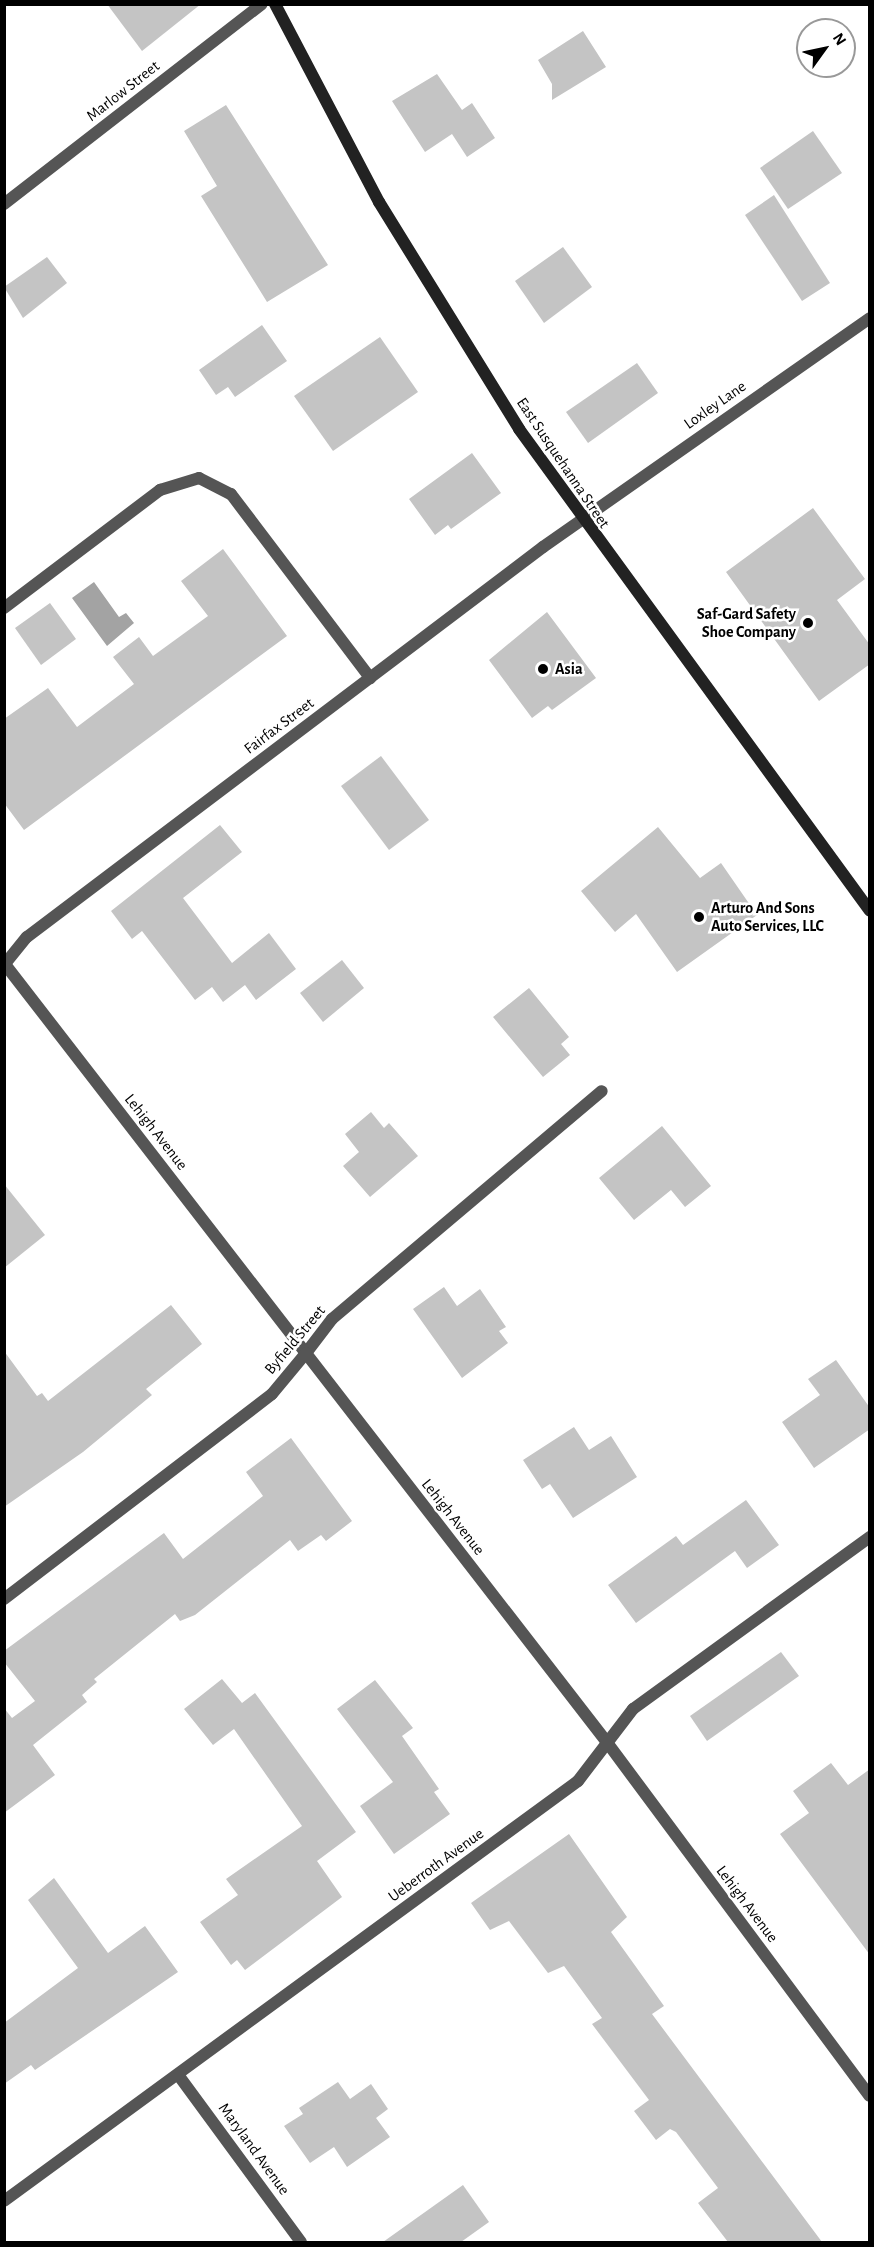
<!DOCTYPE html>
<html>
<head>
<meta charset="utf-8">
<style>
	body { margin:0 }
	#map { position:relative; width:874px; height:2247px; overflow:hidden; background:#fff; font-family:"Alegreya Sans",sans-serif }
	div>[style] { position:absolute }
	.water>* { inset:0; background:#a3a3a3 }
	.building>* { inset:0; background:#c4c4c4 }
	.service>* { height:12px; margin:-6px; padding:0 6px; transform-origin:6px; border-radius:6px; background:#555 }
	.minor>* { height:12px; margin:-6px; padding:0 6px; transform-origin:6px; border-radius:6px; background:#555 }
	.secondary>* { height:12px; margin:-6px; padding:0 6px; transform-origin:6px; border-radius:6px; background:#222 }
	.dots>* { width:16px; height:16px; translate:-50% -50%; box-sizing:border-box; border:3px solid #fff; border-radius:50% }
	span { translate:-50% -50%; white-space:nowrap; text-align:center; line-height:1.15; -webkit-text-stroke:5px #fff; paint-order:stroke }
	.street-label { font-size:16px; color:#000 }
	.poi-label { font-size:16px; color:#000; font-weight:700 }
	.right { translate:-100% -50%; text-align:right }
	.left { translate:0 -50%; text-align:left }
	.frame { position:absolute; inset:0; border:6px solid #000; pointer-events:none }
	.north { position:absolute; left:796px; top:18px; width:60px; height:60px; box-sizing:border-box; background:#fff; border:2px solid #999; border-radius:50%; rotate:57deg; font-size:16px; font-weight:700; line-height:24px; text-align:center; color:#000 }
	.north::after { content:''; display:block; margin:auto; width:21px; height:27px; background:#000; clip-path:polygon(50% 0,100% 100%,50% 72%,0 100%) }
</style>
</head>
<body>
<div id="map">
	<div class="water">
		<div style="clip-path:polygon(94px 582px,119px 617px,126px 613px,134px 623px,107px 646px,72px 598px)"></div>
	</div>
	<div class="building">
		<div style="clip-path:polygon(107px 4px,201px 4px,142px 51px)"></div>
		<div style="clip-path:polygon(583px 31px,606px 67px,552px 100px,552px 84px,538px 60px)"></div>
		<div style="clip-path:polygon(437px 74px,462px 110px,472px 103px,495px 138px,467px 157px,452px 134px,425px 152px,392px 101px)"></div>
		<div style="clip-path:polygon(226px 105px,328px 265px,267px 302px,201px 196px,217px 186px,184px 131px)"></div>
		<div style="clip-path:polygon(813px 131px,842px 173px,788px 209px,760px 168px)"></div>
		<div style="clip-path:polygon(774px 195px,830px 283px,802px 301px,745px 215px)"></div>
		<div style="clip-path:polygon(563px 247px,592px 287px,544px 323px,515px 281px)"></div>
		<div style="clip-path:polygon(47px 257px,67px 283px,23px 318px,4px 287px)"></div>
		<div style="clip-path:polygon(262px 325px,287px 361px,235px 397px,228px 387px,216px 395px,199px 370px)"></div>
		<div style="clip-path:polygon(380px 337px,418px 392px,333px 451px,294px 396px)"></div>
		<div style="clip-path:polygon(637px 363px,658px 393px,588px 443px,566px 412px)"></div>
		<div style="clip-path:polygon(472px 453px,501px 493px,451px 529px,448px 525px,435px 535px,409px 499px)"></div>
		<div style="clip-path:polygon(813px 508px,865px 579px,837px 600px,870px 645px,870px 664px,819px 701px,726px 572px)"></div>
		<div style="clip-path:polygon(223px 549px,287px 636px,24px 830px,4px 803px,4px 719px,48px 688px,77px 727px,134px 684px,113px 657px,139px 637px,153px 656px,208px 616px,181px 581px)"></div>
		<div style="clip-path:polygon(50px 603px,76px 639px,41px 665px,15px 628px)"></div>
		<div style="clip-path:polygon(547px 612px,596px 678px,552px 710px,548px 706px,532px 718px,489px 660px)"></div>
		<div style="clip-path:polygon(381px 756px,429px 820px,389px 850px,341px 786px)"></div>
		<div style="clip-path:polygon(220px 825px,242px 852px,183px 898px,232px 963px,269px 933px,296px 969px,256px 1000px,245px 985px,223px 1002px,212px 987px,195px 1000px,142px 931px,132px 939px,111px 911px)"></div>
		<div style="clip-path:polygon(658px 827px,700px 878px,721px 863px,757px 915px,677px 972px,636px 914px,615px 932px,581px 891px)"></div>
		<div style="clip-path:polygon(342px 960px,364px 988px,323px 1022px,300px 993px)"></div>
		<div style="clip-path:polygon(529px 988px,569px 1037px,561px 1044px,570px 1055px,543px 1077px,493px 1017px)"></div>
		<div style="clip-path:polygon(371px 1112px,384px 1128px,389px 1123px,418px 1156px,370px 1197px,343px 1166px,359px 1152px,345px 1134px)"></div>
		<div style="clip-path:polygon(662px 1126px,711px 1186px,685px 1207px,671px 1190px,634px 1220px,599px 1178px)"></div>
		<div style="clip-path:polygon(4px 1184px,45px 1235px,4px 1268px)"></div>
		<div style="clip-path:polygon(444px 1287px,457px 1306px,480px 1289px,506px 1327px,499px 1331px,508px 1343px,462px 1378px,413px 1309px)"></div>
		<div style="clip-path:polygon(171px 1305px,202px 1344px,146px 1389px,152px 1395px,83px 1452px,4px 1507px,4px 1351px,37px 1396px,42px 1393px,48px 1401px)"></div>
		<div style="clip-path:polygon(836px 1360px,870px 1408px,870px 1429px,814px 1468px,782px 1422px,820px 1395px,808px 1379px)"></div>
		<div style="clip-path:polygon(574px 1427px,589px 1450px,611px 1436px,637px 1477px,573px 1518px,550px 1484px,542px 1489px,523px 1460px)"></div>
		<div style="clip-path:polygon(291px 1438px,352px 1521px,326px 1541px,321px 1535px,298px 1551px,290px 1540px,195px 1615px,180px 1621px,175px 1614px,94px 1679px,97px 1682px,82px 1695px,87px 1702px,33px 1745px,55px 1775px,4px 1813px,4px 1708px,12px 1718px,35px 1701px,4px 1662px,4px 1651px,164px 1533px,183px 1559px,263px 1496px,246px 1472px)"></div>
		<div style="clip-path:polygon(746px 1500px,779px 1545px,747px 1568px,735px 1551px,636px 1623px,608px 1585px,676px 1536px,683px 1545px)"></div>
		<div style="clip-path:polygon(781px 1652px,799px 1676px,707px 1741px,690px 1716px)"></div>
		<div style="clip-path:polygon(222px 1679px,242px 1703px,255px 1693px,356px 1832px,317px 1861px,342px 1897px,245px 1970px,237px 1960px,231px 1965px,200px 1922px,238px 1895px,226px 1879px,302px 1826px,234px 1729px,213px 1745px,184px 1709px)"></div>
		<div style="clip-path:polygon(375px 1680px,413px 1728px,402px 1736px,439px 1789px,434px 1792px,450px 1814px,394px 1854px,360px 1806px,393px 1782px,337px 1709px)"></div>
		<div style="clip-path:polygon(831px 1763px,848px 1785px,870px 1769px,870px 1955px,780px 1834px,809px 1813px,793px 1791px)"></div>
		<div style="clip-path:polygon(569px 1834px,627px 1917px,611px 1932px,664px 2006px,652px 2014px,822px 2242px,728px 2242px,698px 2203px,718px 2188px,676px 2132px,670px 2129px,656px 2140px,634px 2111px,649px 2100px,592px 2024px,602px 2018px,564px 1966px,548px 1973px,509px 1921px,490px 1930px,471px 1903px)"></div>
		<div style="clip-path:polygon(54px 1878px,108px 1953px,145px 1926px,178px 1972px,35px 2070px,31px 2065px,4px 2084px,4px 2023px,78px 1968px,28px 1900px)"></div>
		<div style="clip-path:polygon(338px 2082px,350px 2099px,371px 2084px,388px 2109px,376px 2118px,390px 2137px,347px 2167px,334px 2147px,310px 2163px,284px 2126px,303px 2114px,299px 2108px)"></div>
		<div style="clip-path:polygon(463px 2185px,489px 2222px,461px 2242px,383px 2242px)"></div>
	</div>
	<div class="service">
		<div style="left:4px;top:608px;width:196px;rotate:-37.1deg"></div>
		<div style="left:160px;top:490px;width:41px;rotate:-17.1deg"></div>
		<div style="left:199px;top:478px;width:36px;rotate:27deg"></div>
		<div style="left:231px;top:494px;width:231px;rotate:52.9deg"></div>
		<div style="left:306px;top:1353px;width:43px;rotate:-52.6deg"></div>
		<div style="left:332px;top:1319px;width:353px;rotate:-40.2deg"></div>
	</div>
	<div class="minor">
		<div style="left:4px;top:204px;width:326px;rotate:-37.8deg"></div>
		<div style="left:4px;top:963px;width:984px;rotate:52.27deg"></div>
		<div style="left:606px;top:1741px;width:442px;rotate:53.4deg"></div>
		<div style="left:4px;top:965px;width:36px;rotate:-51deg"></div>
		<div style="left:27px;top:937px;width:647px;rotate:-37.08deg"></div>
		<div style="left:543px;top:547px;width:399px;rotate:-35deg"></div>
		<div style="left:4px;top:1599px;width:337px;rotate:-37.4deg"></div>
		<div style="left:272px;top:1394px;width:53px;rotate:-50.3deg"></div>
		<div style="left:179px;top:2076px;width:206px;rotate:53.7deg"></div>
		<div style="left:4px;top:2201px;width:711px;rotate:-36.19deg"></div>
		<div style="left:578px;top:1781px;width:91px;rotate:-52.6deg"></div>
		<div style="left:633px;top:1709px;width:293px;rotate:-36deg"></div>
	</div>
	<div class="secondary">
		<div style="left:275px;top:4px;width:224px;rotate:62.3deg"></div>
		<div style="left:379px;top:202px;width:267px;rotate:58.3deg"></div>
		<div style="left:519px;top:429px;width:596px;rotate:53.94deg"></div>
	</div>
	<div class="dots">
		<div style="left:808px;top:623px;background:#000"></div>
		<div style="left:543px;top:669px;background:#000"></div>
		<div style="left:699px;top:917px;background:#000"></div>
	</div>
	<div class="street-label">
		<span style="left:123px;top:91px;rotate:-38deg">Marlow Street</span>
		<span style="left:715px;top:405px;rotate:-35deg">Loxley Lane</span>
		<span style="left:563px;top:463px;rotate:56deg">East Susquehanna Street</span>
		<span style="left:279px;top:726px;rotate:-37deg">Fairfax Street</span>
		<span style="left:156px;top:1132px;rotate:52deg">Lehigh Avenue</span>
		<span style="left:295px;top:1340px;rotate:-50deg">Byfield Street</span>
		<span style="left:453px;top:1517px;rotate:52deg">Lehigh Avenue</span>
		<span style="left:436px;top:1865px;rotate:-36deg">Ueberroth Avenue</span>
		<span style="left:747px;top:1904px;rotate:53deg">Lehigh Avenue</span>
		<span style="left:254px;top:2149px;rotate:54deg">Maryland Avenue</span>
	</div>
	<div class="poi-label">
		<span class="right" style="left:796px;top:623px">Saf-Gard Safety<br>Shoe Company</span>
		<span class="left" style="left:555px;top:669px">Asia</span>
		<span class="left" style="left:711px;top:917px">Arturo And Sons<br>Auto Services, LLC</span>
	</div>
	<div class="frame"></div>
	<div class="north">N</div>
</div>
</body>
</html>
